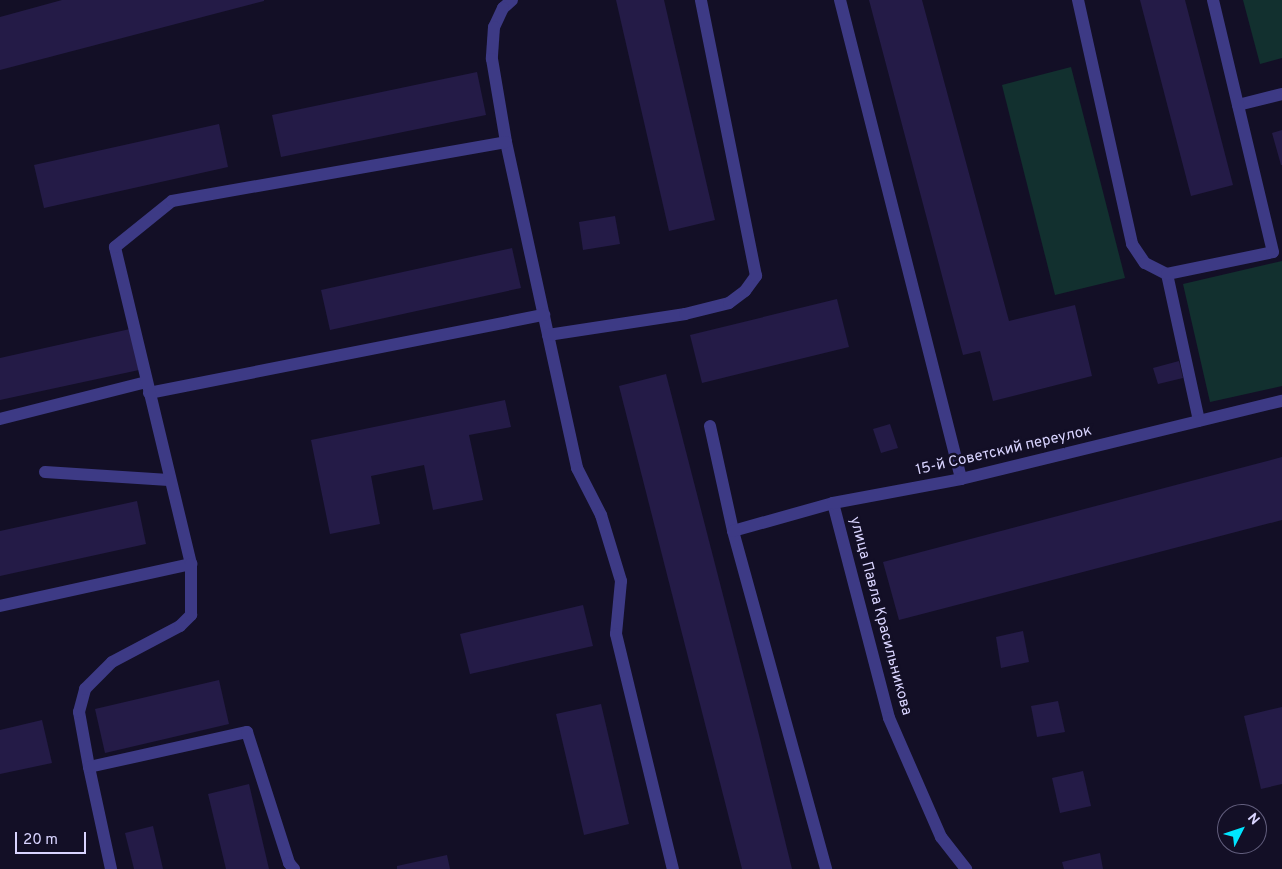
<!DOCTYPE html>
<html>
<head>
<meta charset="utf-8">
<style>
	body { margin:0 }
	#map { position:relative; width:1282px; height:869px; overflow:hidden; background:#130f26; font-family:Overpass,sans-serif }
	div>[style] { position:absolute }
	.green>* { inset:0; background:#12302f }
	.building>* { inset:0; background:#241b47 }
	.service>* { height:12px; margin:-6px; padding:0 6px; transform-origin:6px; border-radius:6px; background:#3d3a85 }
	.minor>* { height:12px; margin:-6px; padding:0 6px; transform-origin:6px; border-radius:6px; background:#3d3a85 }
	span { translate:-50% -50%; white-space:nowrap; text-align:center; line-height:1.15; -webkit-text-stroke:5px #130f26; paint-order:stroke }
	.street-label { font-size:15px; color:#d9d4ff }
	.north { position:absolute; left:1217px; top:804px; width:50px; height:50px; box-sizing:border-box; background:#130f26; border:1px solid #625e7d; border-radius:50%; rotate:49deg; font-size:14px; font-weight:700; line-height:20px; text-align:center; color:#d9d4ff }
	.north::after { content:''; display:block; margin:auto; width:18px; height:22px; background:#00e5ff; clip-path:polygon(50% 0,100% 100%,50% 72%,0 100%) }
	.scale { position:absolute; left:15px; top:832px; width:71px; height:22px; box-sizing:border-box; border:2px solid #d9d4ff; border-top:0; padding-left:6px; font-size:15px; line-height:18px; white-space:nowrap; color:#d9d4ff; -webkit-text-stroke:4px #130f26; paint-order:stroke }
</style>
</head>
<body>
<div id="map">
	<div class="green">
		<div style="clip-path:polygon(1243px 0,1282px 0,1282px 58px,1260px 64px)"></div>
		<div style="clip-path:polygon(1071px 67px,1125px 278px,1055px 295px,1002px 85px)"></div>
		<div style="clip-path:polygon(1282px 261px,1282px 386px,1210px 402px,1183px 284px)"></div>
	</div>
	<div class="building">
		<div style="clip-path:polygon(62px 0,264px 0,264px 1px,0 70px,0 17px)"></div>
		<div style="clip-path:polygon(616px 0,664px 0,715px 220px,669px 231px)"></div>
		<div style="clip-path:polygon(869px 0,922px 0,1009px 321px,1075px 305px,1092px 376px,993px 401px,980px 351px,963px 355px)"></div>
		<div style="clip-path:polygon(1140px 0,1185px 0,1233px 185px,1191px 196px)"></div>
		<div style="clip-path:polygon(477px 72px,486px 115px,281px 157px,272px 115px)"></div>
		<div style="clip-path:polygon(219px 124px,228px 167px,44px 208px,34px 165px)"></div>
		<div style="clip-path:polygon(1282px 130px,1282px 165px,1281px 165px,1272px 133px)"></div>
		<div style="clip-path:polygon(615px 216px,620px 244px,583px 250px,579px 222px)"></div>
		<div style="clip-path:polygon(512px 248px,521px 288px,330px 330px,321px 290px)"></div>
		<div style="clip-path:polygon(837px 299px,849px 347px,702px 383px,690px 335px)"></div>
		<div style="clip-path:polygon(130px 329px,139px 370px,0 400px,0 358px)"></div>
		<div style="clip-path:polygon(1179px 361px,1183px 378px,1158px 384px,1153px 368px)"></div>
		<div style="clip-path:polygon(666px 374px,758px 731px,792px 869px,742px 869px,619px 386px)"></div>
		<div style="clip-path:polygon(505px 400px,511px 427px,469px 435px,483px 500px,433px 510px,424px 465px,371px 476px,380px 524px,330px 534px,311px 440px)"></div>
		<div style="clip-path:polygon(890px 424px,898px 448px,881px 453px,873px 429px)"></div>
		<div style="clip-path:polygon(1282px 457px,1282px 520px,899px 620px,883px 562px)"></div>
		<div style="clip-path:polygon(137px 501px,146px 544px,0 576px,0 531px)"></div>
		<div style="clip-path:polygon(583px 605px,593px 646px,470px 674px,460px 634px)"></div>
		<div style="clip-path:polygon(1023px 631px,1029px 662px,1001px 668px,996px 637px)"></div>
		<div style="clip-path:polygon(219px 680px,229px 724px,105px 753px,95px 709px)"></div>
		<div style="clip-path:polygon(1058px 701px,1065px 732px,1037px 737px,1031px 706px)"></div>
		<div style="clip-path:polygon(601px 704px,629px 824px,584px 835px,556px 714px)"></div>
		<div style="clip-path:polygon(1282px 707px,1282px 784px,1261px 789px,1244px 716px)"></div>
		<div style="clip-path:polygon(42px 720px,52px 763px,0 774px,0 730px)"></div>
		<div style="clip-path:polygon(1083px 771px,1091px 806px,1060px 813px,1052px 778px)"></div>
		<div style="clip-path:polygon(249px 784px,269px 869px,226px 869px,208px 794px)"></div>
		<div style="clip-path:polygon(153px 826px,163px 869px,134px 869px,125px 833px)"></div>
		<div style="clip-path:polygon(1100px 853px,1103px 869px,1064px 869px,1062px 862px)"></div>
		<div style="clip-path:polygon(447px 855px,450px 869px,397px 869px,397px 866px)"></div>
	</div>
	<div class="service">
		<div style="left:512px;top:0;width:12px;rotate:138deg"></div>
		<div style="left:503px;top:8px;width:21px;rotate:115deg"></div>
		<div style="left:494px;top:27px;width:32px;rotate:94deg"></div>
		<div style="left:492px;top:59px;width:84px;rotate:80.4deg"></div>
		<div style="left:506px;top:142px;width:334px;rotate:77.7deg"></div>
		<div style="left:577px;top:468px;width:53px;rotate:62.9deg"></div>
		<div style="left:601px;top:515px;width:69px;rotate:73.1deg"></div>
		<div style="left:621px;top:581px;width:53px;rotate:95.4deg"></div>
		<div style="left:616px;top:634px;width:242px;rotate:76.4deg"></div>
		<div style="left:840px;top:0;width:494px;rotate:75.8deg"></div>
		<div style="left:1078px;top:0;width:250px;rotate:77.5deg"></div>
		<div style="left:1132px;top:244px;width:23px;rotate:56deg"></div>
		<div style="left:1145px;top:263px;width:25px;rotate:27deg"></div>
		<div style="left:1167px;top:274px;width:150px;rotate:77.7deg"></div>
		<div style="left:1238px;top:105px;width:45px;rotate:-14deg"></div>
		<div style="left:1167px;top:274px;width:108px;rotate:-11.7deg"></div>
		<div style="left:1273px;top:252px;width:259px;rotate:-103.4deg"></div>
		<div style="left:548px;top:335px;width:139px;rotate:-8.7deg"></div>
		<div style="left:685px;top:314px;width:45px;rotate:-14deg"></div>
		<div style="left:729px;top:303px;width:20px;rotate:-37deg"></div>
		<div style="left:745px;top:291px;width:19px;rotate:-54deg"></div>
		<div style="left:756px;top:276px;width:281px;rotate:-101.3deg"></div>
		<div style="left:149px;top:393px;width:403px;rotate:-11.2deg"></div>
		<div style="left:0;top:419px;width:151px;rotate:-14.2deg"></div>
		<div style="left:710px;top:426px;width:107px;rotate:77.6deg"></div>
		<div style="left:733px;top:531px;width:351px;rotate:74.6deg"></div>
		<div style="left:45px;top:472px;width:124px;rotate:3.7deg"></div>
		<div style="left:0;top:606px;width:196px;rotate:-12.4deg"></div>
		<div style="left:191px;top:564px;width:326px;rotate:-103.5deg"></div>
		<div style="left:115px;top:247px;width:73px;rotate:-38.9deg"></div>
		<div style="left:172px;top:201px;width:339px;rotate:-10deg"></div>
		<div style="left:89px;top:767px;width:56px;rotate:-100.3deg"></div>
		<div style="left:79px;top:712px;width:24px;rotate:-75deg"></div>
		<div style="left:85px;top:689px;width:38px;rotate:-45deg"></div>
		<div style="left:112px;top:662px;width:77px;rotate:-27.9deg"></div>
		<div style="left:180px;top:626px;width:16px;rotate:-45deg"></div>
		<div style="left:191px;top:615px;width:51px;rotate:-90deg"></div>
		<div style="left:111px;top:869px;width:104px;rotate:-102.2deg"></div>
		<div style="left:89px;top:767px;width:162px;rotate:-12.5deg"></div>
		<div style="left:247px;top:732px;width:138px;rotate:72.2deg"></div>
		<div style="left:289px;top:863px;width:8px;rotate:50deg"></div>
	</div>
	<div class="minor">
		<div style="left:833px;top:503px;width:222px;rotate:75.4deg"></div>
		<div style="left:889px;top:718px;width:130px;rotate:66.4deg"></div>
		<div style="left:941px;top:837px;width:41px;rotate:52deg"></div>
		<div style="left:733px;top:531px;width:104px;rotate:-15.6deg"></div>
		<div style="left:833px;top:503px;width:130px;rotate:-10.6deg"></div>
		<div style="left:961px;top:479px;width:330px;rotate:-13.7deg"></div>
	</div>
	<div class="street-label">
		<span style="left:1004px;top:451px;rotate:-13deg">15-й Советский переулок</span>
		<span style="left:880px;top:616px;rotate:75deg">улица Павла Красильникова</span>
	</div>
	<div class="north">N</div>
	<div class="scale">20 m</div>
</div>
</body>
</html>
